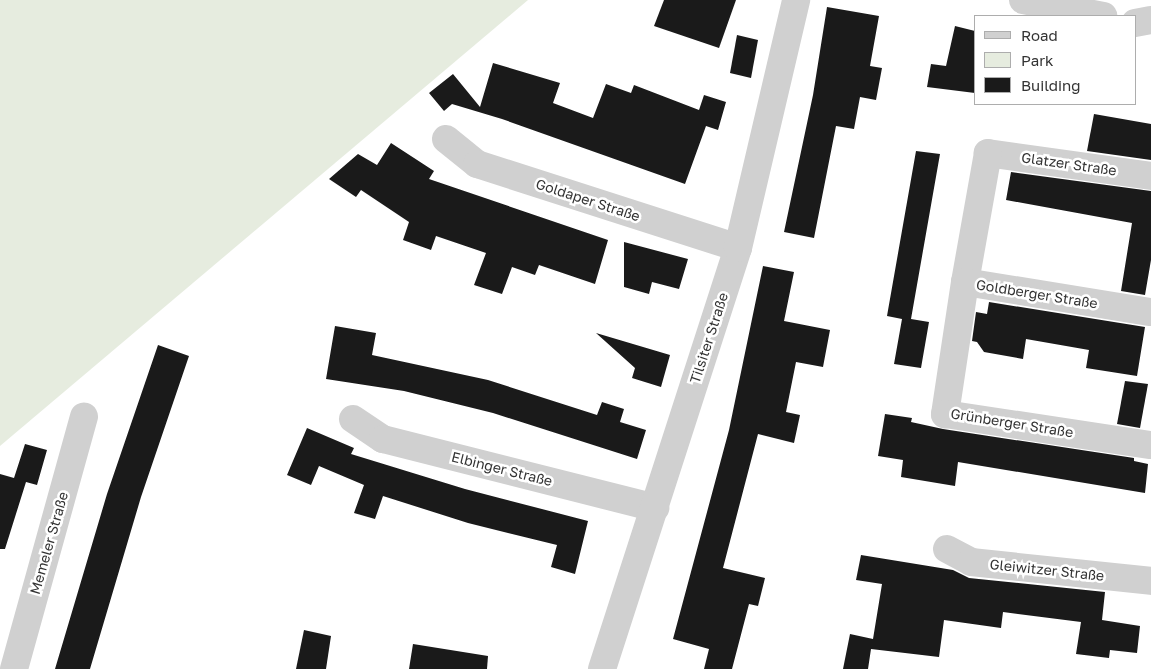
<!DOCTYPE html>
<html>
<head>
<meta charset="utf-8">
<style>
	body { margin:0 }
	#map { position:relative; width:1151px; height:669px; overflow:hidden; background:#fff; font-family:"Golos Text",sans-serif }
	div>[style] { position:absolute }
	.green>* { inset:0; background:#e6ecdf }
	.building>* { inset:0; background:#1a1a1a }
	.street>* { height:28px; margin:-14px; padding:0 14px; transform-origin:14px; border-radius:14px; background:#d0d0d0 }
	span { translate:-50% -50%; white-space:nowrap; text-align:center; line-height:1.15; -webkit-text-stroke:5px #fff; paint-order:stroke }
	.street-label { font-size:14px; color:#333 }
	.legend { position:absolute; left:974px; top:15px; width:162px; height:90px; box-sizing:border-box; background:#fff; border:1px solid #adadad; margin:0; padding:6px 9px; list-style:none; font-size:15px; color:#333 }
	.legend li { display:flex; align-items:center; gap:10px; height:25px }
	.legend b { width:25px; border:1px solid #adadad }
</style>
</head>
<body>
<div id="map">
	<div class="green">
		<div style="clip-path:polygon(0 0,528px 0,0 446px)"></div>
	</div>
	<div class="building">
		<div style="clip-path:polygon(664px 0,736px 0,719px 48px,654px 26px)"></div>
		<div style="clip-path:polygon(827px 7px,879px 16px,870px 66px,882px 68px,876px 100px,860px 97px,854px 129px,836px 126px,814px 238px,784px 232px,813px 95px)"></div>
		<div style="clip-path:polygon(955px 26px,975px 31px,975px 93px,927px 87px,931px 64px,946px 66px)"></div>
		<div style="clip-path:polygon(737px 35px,758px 40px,751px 78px,730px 73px)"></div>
		<div style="clip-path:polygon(493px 63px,560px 83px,553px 103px,593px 118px,606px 84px,631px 93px,634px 85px,699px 110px,704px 95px,726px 102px,718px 130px,706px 126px,685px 184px,502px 119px,452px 104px,444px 111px,429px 93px,453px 74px,480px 107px)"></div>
		<div style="clip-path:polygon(1094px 114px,1151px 124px,1151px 160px,1087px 151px)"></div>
		<div style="clip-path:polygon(391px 143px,434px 171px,429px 179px,608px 240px,595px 284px,539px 265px,535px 275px,512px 267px,502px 294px,474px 285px,486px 253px,436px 236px,431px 250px,403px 240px,409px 222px,361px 190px,356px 197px,329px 179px,358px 154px,377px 165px)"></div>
		<div style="clip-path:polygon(916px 151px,940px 154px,911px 319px,929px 322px,921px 368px,894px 364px,902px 319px,887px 316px)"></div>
		<div style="clip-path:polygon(1011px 172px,1151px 191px,1151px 260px,1145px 295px,1121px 291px,1132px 223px,1006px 200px)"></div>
		<div style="clip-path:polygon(624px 242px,688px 259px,679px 289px,652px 282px,649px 294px,624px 287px)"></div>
		<div style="clip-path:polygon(763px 266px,794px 272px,784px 321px,830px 330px,823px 367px,796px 362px,786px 412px,800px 415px,794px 443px,758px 434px,723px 568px,765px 578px,758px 606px,749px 604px,732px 669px,704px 669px,709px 649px,673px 639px,729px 430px)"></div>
		<div style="clip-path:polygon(989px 302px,1145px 327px,1137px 376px,1086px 368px,1089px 350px,1026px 339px,1023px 359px,984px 352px,977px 342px,972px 341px,976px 312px,987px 314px)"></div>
		<div style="clip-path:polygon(335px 326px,376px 333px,372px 355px,488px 380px,597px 415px,602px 402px,624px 409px,620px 422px,646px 430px,637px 459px,493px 413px,404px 391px,326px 379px)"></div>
		<div style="clip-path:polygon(596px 333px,670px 355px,661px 387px,632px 378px,635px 368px)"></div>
		<div style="clip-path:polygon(158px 345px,189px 356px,141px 497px,90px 669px,55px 669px,107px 494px)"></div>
		<div style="clip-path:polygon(1125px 381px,1148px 384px,1140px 428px,1117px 424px)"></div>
		<div style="clip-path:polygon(885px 414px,912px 418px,911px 422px,943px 429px,1134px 458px,1134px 461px,1148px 464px,1145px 493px,958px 462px,955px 486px,901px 477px,903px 460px,878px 456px)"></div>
		<div style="clip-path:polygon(307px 428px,354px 448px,351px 454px,465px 489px,588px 521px,575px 574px,551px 567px,557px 545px,468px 523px,383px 496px,375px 519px,354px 513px,364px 485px,319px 466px,311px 485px,287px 475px)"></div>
		<div style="clip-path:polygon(25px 444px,47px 450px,37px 485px,26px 482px,5px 549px,0 549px,0 474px,14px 478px)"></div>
		<div style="clip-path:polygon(861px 555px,953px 570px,969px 578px,1105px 592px,1102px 620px,1140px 626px,1137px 653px,1110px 650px,1109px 658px,1076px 654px,1081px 622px,1003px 612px,1001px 628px,944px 620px,939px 657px,871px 649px,868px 669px,843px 669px,850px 634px,873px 639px,882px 584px,856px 580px)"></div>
		<div style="clip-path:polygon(304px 630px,331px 636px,326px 669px,296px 669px)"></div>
		<div style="clip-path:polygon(413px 644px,488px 656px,487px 669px,409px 669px)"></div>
	</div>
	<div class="street">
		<div style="left:1023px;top:0;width:82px;rotate:11.3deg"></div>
		<div style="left:1135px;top:23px;width:16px;rotate:-11deg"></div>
		<div style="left:446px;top:139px;width:40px;rotate:39deg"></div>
		<div style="left:477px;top:164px;width:274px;rotate:17.8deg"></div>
		<div style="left:1151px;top:176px;width:165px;rotate:-172deg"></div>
		<div style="left:988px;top:153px;width:131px;rotate:100.1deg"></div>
		<div style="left:965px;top:282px;width:188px;rotate:9.2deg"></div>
		<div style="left:965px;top:282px;width:134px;rotate:98.6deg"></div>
		<div style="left:945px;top:414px;width:208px;rotate:8.6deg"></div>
		<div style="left:353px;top:419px;width:36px;rotate:34deg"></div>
		<div style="left:383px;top:439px;width:281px;rotate:14.2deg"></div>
		<div style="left:947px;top:549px;width:27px;rotate:28deg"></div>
		<div style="left:971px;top:562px;width:181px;rotate:6deg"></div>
		<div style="left:14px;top:669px;width:262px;rotate:-74.5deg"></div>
		<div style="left:602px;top:669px;width:442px;rotate:-72.1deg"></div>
		<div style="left:738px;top:248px;width:255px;rotate:-76.8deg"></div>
	</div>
	<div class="street-label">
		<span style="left:1069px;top:164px;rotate:8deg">Glatzer Straße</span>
		<span style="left:588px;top:200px;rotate:18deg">Goldaper Straße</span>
		<span style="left:1037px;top:294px;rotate:9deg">Goldberger Straße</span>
		<span style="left:709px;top:338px;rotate:-72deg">Tilsiter Straße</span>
		<span style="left:1012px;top:423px;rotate:9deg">Grünberger Straße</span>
		<span style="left:502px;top:469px;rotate:14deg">Elbinger Straße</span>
		<span style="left:49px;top:543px;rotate:-74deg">Memeler Straße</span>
		<span style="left:1047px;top:570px;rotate:6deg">Gleiwitzer Straße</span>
	</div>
	<ul class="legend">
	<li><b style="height:6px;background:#d0d0d0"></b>Road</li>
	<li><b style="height:14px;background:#e6ecdf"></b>Park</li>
	<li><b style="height:14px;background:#1a1a1a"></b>Building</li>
	</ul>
</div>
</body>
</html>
